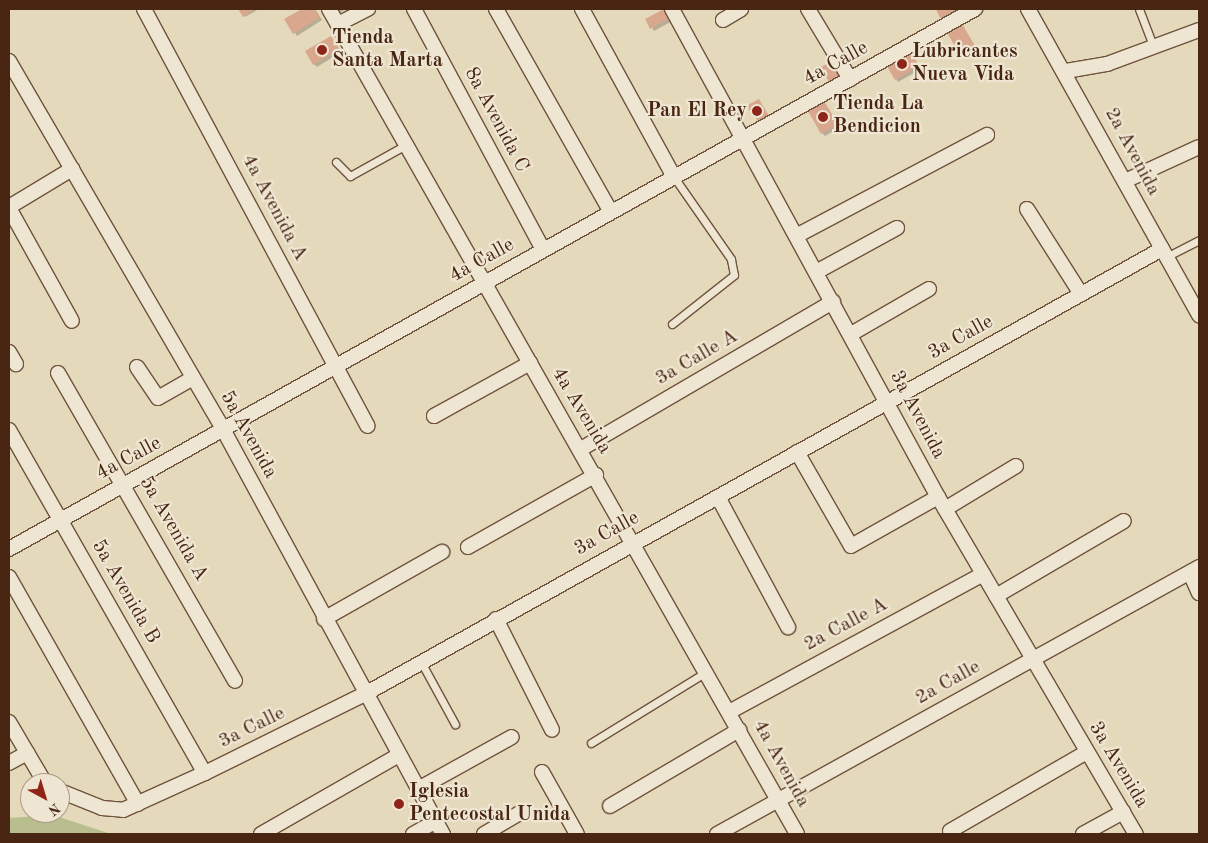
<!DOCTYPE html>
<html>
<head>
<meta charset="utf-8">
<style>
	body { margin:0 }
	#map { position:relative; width:1208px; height:843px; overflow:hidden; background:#e5d9bc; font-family:"Old Standard TT",serif }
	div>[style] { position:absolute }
	.green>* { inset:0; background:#b8be8e }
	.shadow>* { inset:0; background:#0003 }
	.building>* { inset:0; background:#d8a78e }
	.roads { filter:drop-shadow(1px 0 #6f533c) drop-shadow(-1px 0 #6f533c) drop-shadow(0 1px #6f533c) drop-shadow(0 -1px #6f533c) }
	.service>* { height:7px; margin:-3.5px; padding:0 3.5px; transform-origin:3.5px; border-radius:3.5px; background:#eee6d3 }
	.minor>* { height:14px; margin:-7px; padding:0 7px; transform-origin:7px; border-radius:7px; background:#eee6d3 }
	.dots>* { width:14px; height:14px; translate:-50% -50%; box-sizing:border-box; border:2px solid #eee6d3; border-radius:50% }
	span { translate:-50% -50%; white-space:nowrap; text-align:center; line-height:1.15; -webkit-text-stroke:4.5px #eee6d3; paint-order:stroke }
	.poi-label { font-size:20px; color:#482612; font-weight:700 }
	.left { translate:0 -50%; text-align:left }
	.right { translate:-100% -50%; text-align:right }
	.street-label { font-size:20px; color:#482612 }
	.frame { position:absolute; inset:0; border:10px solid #482612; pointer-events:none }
	.north { position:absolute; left:20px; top:773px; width:50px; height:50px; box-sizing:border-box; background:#eee6d3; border:1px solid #ac9986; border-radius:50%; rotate:141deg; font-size:14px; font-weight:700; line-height:20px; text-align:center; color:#482612 }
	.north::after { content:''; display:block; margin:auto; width:18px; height:22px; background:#8f2418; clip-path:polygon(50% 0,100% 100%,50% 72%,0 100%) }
</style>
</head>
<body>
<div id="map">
	<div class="green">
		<div style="clip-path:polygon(53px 815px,111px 834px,9px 834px,9px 818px)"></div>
	</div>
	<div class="shadow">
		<div style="clip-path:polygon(239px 9px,259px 9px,245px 17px)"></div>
		<div style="clip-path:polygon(304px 9px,315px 9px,322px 20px,297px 36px,286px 20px)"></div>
		<div style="clip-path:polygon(335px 9px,346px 9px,339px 13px)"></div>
		<div style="clip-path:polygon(666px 9px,674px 20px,654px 31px,647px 19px)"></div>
		<div style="clip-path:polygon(937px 9px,956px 9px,958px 12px,944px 20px)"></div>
		<div style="clip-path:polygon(961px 24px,977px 49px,964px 57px,961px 54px)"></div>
		<div style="clip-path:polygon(334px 40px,341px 52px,317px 67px,314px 64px)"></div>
		<div style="clip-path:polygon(909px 50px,921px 69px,898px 82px,896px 79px)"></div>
		<div style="clip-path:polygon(824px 103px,840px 127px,825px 136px,822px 133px)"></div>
	</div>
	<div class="building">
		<div style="clip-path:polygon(238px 9px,256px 9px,243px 17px)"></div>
		<div style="clip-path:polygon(302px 9px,315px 9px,320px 17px,293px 34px,284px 19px)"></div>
		<div style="clip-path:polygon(664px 9px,672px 17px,650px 29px,645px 19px)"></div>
		<div style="clip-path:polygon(936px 9px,957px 9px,940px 18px)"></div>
		<div style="clip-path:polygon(961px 22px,975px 46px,960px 55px,946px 31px)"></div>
		<div style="clip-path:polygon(331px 36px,339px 49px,313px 65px,305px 51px)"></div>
		<div style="clip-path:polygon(909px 49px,919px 66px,895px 80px,885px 63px)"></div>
		<div style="clip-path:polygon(834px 60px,843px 77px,830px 84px,821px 67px)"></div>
		<div style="clip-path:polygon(759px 99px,769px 116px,759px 122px,746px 106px)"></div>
		<div style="clip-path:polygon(824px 101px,838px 124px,821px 134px,808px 111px)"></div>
	</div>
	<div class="roads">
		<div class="service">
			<div style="left:1139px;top:9px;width:39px;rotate:69deg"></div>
			<div style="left:336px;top:162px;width:20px;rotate:45deg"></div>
			<div style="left:350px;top:176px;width:62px;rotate:-29.1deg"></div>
			<div style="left:1166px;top:257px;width:37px;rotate:-27deg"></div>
			<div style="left:672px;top:324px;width:79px;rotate:-38.3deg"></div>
			<div style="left:734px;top:275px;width:16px;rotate:-101deg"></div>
			<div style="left:731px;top:259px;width:100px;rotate:-124.8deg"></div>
			<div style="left:421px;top:662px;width:71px;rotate:61.3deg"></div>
			<div style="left:591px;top:743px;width:135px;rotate:-31.7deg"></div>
		</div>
		<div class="minor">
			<div style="left:144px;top:9px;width:473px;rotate:61.8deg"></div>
			<div style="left:329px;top:9px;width:948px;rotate:60.43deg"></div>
			<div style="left:414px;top:9px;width:273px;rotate:61.8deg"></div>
			<div style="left:496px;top:9px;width:233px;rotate:60.5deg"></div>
			<div style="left:582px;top:9px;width:192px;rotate:61.3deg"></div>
			<div style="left:672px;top:9px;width:556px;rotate:61.41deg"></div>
			<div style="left:938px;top:497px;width:391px;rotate:59.6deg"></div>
			<div style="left:808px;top:9px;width:82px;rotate:59deg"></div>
			<div style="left:1028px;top:9px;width:351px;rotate:60.8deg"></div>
			<div style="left:723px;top:20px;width:21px;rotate:-31deg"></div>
			<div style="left:338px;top:24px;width:34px;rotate:-27deg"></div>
			<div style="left:9px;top:61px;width:428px;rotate:59.8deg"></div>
			<div style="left:224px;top:431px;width:459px;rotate:61.5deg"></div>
			<div style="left:1066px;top:71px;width:42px;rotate:-9.7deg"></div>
			<div style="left:1107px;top:64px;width:98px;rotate:-20.3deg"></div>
			<div style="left:1125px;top:181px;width:81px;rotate:-24.7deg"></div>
			<div style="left:9px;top:207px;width:74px;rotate:-31.1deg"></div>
			<div style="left:9px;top:208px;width:129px;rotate:60.9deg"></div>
			<div style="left:1027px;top:209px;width:101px;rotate:57.6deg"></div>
			<div style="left:798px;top:235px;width:214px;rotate:-27.9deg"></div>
			<div style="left:818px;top:271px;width:90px;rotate:-28.6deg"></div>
			<div style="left:851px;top:334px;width:90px;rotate:-30deg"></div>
			<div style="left:9px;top:352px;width:14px;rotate:60deg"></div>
			<div style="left:137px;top:367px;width:37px;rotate:56deg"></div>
			<div style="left:158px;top:398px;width:40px;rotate:-29.7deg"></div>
			<div style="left:58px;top:373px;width:355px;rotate:60.1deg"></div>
			<div style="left:434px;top:416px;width:110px;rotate:-28.9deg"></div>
			<div style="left:9px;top:430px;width:395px;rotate:60.3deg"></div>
			<div style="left:581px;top:449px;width:292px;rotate:-30.3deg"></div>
			<div style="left:797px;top:452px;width:108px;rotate:60.1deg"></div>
			<div style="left:851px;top:546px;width:100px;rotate:-29.4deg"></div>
			<div style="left:718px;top:497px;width:148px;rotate:61.7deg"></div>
			<div style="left:945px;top:509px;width:83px;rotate:-31.2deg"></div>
			<div style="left:468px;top:547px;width:147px;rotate:-29.4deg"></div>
			<div style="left:9px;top:549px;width:1107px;rotate:-29.21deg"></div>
			<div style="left:1190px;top:573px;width:22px;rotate:66deg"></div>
			<div style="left:9px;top:577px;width:261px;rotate:60.4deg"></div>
			<div style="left:996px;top:596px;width:148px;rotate:-30.4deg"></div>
			<div style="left:324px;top:619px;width:136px;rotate:-29.6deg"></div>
			<div style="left:496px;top:619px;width:124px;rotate:63.2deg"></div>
			<div style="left:729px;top:712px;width:289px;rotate:-28.5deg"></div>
			<div style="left:9px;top:722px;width:71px;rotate:59.5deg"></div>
			<div style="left:9px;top:763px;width:21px;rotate:-29deg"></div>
			<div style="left:542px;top:772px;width:71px;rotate:60.6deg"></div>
			<div style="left:418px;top:789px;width:107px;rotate:-29deg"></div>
			<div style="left:60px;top:791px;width:45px;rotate:22deg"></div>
			<div style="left:102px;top:808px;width:21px;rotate:5deg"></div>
			<div style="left:123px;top:810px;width:90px;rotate:-24.3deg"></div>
			<div style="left:205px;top:773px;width:178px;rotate:-26.3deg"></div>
			<div style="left:365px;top:694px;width:913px;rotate:-29.18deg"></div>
			<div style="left:610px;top:806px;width:150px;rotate:-30.5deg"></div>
			<div style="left:950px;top:831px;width:158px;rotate:-30deg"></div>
			<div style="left:261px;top:834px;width:159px;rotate:-29.8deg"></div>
			<div style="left:413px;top:834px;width:26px;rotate:-29deg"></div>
			<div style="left:484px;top:834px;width:45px;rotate:-30.5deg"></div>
			<div style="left:717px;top:834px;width:551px;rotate:-28.98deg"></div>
			<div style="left:1083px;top:834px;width:46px;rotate:-28.8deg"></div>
		</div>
	</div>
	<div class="dots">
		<div style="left:322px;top:50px;background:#8f2418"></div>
		<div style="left:902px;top:64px;background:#8f2418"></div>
		<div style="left:757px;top:111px;background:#8f2418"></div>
		<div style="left:823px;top:117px;background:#8f2418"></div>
		<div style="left:399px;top:804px;background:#8f2418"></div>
	</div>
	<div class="poi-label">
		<span class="left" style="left:332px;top:50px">Tienda<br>Santa Marta</span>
		<span class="left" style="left:912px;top:64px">Lubricantes<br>Nueva Vida</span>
		<span class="left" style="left:833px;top:116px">Tienda La<br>Bendicion</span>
		<span class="right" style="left:747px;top:111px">Pan El Rey</span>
		<span class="left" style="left:409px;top:804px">Iglesia<br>Pentecostal Unida</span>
	</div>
	<div class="street-label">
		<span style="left:836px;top:64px;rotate:-29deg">4a Calle</span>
		<span style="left:496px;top:120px;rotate:62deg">8a Avenida C</span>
		<span style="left:1132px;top:152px;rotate:62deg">2a Avenida</span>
		<span style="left:274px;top:208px;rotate:62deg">4a Avenida A</span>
		<span style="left:482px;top:261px;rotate:-29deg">4a Calle</span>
		<span style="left:961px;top:338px;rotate:-29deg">3a Calle</span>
		<span style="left:697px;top:358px;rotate:-30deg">3a Calle A</span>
		<span style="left:581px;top:411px;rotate:59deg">4a Avenida</span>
		<span style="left:917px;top:415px;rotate:62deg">3a Avenida</span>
		<span style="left:248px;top:435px;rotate:61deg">5a Avenida</span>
		<span style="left:129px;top:459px;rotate:-28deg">4a Calle</span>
		<span style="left:173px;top:529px;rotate:60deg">5a Avenida A</span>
		<span style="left:607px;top:534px;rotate:-29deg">3a Calle</span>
		<span style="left:125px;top:592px;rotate:60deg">5a Avenida B</span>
		<span style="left:846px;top:625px;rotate:-28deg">2a Calle A</span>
		<span style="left:948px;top:683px;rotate:-29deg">2a Calle</span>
		<span style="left:252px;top:728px;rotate:-26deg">3a Calle</span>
		<span style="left:781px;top:764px;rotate:61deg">4a Avenida</span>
		<span style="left:1118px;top:765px;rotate:59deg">3a Avenida</span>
	</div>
	<div class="frame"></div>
	<div class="north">N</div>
</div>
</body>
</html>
